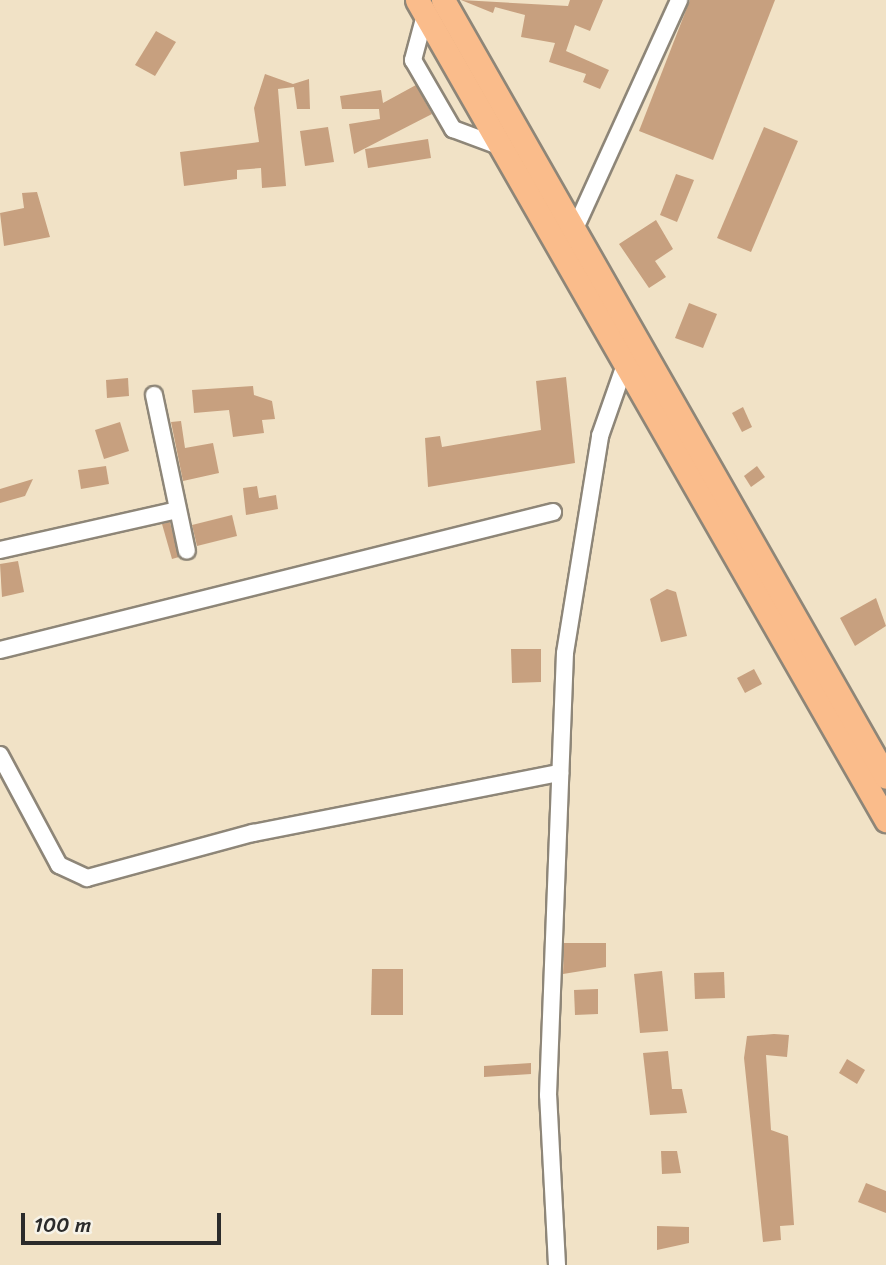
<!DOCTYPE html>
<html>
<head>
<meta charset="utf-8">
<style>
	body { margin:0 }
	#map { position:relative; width:886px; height:1265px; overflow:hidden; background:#f1e2c6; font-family:Sriracha,sans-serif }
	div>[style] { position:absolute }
	.building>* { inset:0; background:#c7a07f }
	.roads { filter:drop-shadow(2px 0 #8e8678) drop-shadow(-2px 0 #8e8678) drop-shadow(0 2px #8e8678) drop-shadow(0 -2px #8e8678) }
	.minor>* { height:16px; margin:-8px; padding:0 8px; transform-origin:8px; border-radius:8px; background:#fff }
	.highway>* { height:23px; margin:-11.5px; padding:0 11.5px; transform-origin:11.5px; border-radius:11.5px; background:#fabc8b }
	span { translate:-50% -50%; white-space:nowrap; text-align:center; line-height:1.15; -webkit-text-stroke:5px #f7f3e8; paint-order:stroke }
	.scale { position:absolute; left:21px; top:1213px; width:200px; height:32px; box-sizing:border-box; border:4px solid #2b2b2b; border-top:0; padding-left:9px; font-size:21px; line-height:24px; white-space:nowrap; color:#2b2b2b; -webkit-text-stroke:5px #f7f3e8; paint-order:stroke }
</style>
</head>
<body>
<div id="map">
	<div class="building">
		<div style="clip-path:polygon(461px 0,568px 6px,570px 0,603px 0,590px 31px,575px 25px,566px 51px,609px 70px,600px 89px,583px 82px,586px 74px,549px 62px,555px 43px,521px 37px,525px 15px,495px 7px,493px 13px)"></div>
		<div style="clip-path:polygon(690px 0,775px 0,713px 160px,639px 131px)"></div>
		<div style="clip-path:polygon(156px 31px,176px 42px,155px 76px,135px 65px)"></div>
		<div style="clip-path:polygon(265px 74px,293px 84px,309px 79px,310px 109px,297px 109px,294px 87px,278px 89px,286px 186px,262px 188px,261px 168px,237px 170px,237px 179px,184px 186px,180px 152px,259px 142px,254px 108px)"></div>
		<div style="clip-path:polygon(416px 85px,432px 114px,354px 154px,349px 124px,380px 119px,379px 109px,342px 109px,340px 96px,381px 90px,383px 103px)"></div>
		<div style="clip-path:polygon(328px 127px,334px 162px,305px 166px,300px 131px)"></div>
		<div style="clip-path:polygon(764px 127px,798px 141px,751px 252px,717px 238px)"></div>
		<div style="clip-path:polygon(428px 139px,431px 158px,368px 168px,365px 149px)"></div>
		<div style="clip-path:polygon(676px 174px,694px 180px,677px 222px,660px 215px)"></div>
		<div style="clip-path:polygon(37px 192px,50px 237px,4px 246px,0 213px,24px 208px,22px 193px)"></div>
		<div style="clip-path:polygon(656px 220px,673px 249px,655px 261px,666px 277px,649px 288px,619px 244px)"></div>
		<div style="clip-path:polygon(689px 303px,717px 314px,703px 348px,675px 338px)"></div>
		<div style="clip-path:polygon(566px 377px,575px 463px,428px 487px,425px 438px,440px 436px,442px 447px,541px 430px,536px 381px)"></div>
		<div style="clip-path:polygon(128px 378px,129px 396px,107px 398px,106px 380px)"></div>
		<div style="clip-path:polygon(253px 386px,254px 395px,272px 401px,275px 419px,262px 420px,264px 433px,233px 437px,229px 410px,194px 413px,192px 390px)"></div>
		<div style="clip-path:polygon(743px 407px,752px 427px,742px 432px,732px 413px)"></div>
		<div style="clip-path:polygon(181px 421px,185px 448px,213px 443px,219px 473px,183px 481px,171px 422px)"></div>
		<div style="clip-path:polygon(120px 422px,129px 451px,104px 459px,95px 430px)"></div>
		<div style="clip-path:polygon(106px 466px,109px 484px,81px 489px,78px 470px)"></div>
		<div style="clip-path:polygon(757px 466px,765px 477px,751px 487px,744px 476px)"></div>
		<div style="clip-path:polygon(33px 479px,25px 496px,0 503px,0 489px)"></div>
		<div style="clip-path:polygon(257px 486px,259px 498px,276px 495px,278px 509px,246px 515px,243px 488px)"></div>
		<div style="clip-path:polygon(232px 515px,237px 536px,197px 546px,192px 525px)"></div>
		<div style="clip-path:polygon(170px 522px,179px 557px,172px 559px,162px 524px)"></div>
		<div style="clip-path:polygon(18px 561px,24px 592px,2px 597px,0 564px)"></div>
		<div style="clip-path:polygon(667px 589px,676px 592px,687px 636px,661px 642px,650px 599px)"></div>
		<div style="clip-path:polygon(876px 598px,886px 626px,855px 646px,840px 618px)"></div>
		<div style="clip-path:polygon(511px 649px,541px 649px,541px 682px,512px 683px)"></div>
		<div style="clip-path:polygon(754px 669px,762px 684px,745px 693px,737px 678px)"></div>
		<div style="clip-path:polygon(564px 943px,606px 943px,606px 967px,563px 974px)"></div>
		<div style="clip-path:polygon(372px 969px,403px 969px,403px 1015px,371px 1015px)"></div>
		<div style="clip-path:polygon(662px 971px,668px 1031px,640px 1033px,634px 974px)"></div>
		<div style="clip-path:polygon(724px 972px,725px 998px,695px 999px,694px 973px)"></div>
		<div style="clip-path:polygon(598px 989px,598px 1014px,575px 1015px,574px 990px)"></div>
		<div style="clip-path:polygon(774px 1034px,789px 1035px,787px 1057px,766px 1055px,771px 1130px,788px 1136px,794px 1225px,780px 1226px,781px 1240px,763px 1242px,744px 1058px,747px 1036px)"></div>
		<div style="clip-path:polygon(668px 1051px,672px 1089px,682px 1089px,687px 1113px,650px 1115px,643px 1053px)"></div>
		<div style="clip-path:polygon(847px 1059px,865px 1070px,857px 1084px,839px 1073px)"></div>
		<div style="clip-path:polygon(531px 1063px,531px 1074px,484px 1077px,484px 1066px)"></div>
		<div style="clip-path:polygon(661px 1151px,677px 1151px,681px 1173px,662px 1174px)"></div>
		<div style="clip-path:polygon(866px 1183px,886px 1191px,886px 1213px,858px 1202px)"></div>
		<div style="clip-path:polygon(657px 1226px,689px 1227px,689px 1243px,657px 1250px)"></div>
	</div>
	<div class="roads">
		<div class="minor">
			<div style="left:425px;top:15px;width:47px;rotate:104.9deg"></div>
			<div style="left:413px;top:60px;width:80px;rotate:59.9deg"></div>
			<div style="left:453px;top:129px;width:46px;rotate:20.4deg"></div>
			<div style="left:573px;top:233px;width:256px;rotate:-65.5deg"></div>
			<div style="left:154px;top:395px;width:159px;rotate:78.1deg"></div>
			<div style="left:0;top:550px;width:182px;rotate:-12.7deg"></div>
			<div style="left:0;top:650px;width:570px;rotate:-14.01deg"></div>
			<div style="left:0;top:755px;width:125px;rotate:61.8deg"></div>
			<div style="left:59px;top:865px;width:31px;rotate:25deg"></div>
			<div style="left:87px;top:878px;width:172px;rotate:-15.2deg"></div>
			<div style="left:253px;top:833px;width:313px;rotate:-11.1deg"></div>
			<div style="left:557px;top:1265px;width:170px;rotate:-93deg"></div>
			<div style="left:548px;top:1095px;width:442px;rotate:-87.8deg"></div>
			<div style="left:565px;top:653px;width:220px;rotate:-80.8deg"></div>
			<div style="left:600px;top:436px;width:85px;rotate:-70.7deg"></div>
		</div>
		<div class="highway">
			<div style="left:417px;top:0;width:945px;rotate:60.23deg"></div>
			<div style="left:443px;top:0;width:894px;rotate:60.31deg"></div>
		</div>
	</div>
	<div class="scale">100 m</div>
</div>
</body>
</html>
